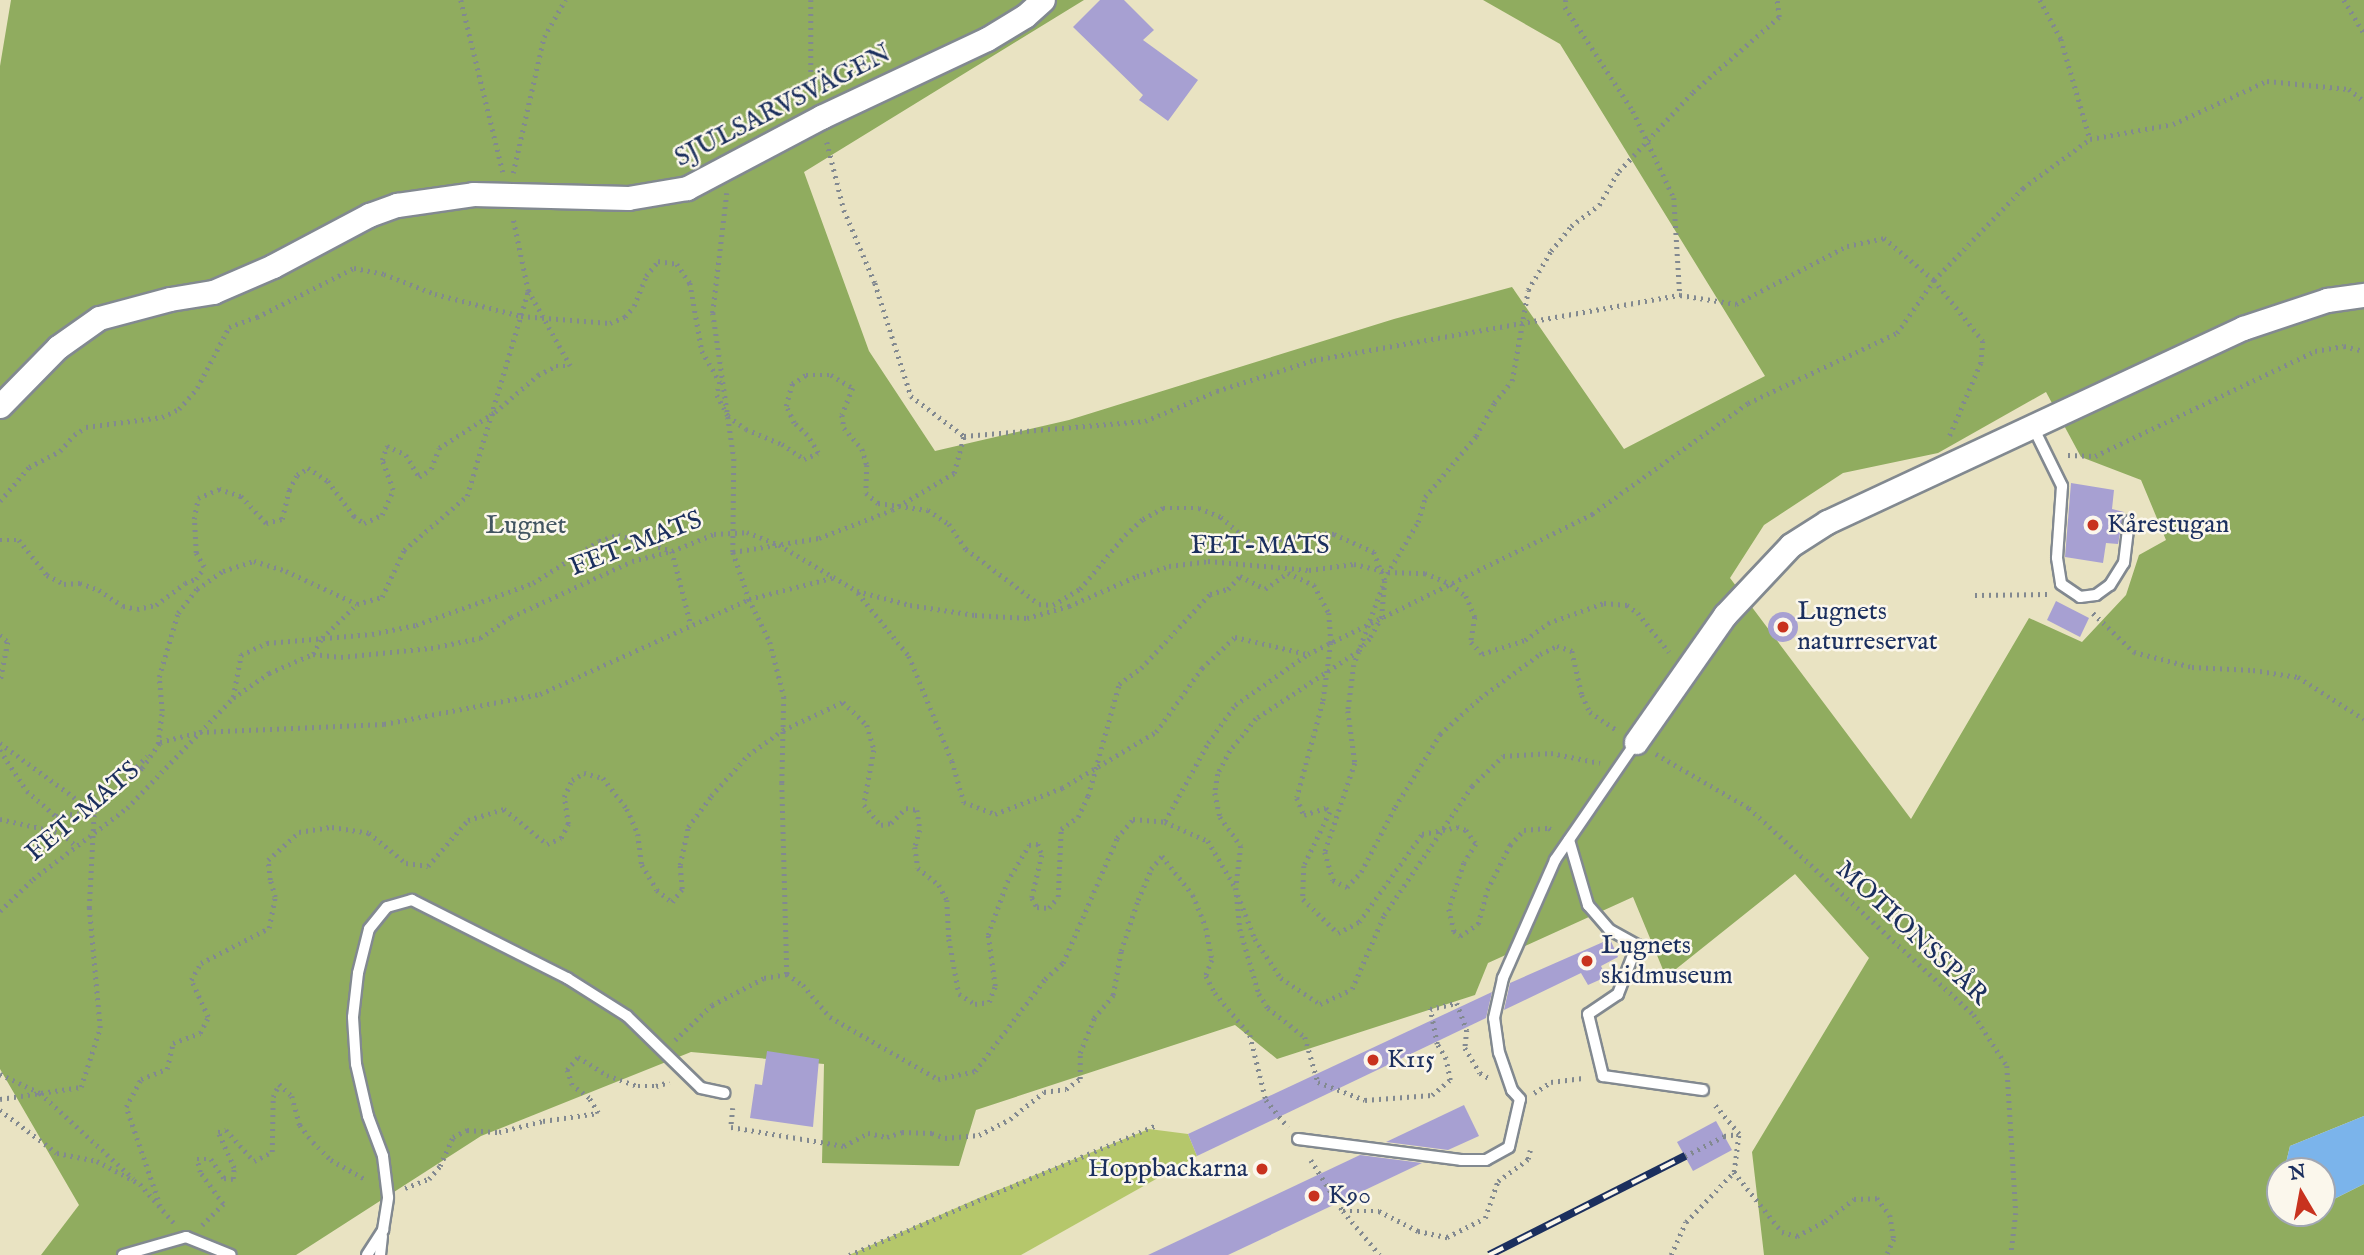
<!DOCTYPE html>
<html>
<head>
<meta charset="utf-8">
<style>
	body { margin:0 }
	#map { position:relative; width:2364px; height:1255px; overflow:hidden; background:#e9e3c2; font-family:"IM FELL English",serif }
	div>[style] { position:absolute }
	.green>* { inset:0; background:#b5c76b }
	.forest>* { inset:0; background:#90ac5f }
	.water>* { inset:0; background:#7bb4eb }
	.building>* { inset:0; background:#a7a0d2 }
	.round { border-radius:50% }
	.path>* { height:4.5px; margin-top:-2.25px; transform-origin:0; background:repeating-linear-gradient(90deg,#828990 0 2px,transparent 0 7px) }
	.roads { filter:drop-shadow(2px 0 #828990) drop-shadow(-2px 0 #828990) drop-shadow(0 2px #828990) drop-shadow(0 -2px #828990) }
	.service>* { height:10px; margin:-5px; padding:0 5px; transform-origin:5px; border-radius:5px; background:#fff }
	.minor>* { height:23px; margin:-11.5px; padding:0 11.5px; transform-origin:11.5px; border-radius:11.5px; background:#fff }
	.rail>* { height:8px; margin-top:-4px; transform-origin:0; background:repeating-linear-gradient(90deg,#fbf7ec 0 16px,#1b2f5e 0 32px); box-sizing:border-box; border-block:2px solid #1b2f5e }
	.dots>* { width:19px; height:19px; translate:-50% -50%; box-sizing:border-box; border:4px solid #fbf7ec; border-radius:50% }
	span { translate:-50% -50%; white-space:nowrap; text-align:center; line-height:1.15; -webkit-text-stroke:5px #fbf7ec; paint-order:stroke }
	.street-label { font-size:26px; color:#1b2f5e }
	.poi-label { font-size:26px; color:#1b2f5e }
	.left { translate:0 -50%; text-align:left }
	.right { translate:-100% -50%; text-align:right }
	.park-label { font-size:26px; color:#425561 }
	.north { position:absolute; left:2266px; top:1157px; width:70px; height:70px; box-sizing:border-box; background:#fbf7ec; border:2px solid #a1a7b3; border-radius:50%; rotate:350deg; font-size:19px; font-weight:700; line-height:28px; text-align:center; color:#1b2f5e }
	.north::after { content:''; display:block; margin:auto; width:24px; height:32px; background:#c8321e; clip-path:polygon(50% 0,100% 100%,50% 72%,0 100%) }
</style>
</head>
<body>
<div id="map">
	<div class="green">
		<div style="clip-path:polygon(1149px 1129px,1188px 1134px,1197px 1156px,1021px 1255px,849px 1255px,981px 1197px)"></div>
	</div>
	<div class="forest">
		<div style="clip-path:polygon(evenodd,11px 0,1084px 0,804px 172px,869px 351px,935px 451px,1069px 420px,1394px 319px,1512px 287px,1624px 449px,1765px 376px,1560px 44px,1483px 0,2364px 0,2364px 1116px,2290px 1146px,2284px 1171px,2280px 1171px,2279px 1191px,2280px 1213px,2322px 1213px,2322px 1205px,2364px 1184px,2364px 1255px,1764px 1255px,1752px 1152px,1869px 958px,1795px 874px,1666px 977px,1633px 897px,1488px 963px,1475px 995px,1277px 1059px,1235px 1025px,976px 1110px,959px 1166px,822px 1163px,824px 1064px,691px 1052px,481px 1136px,296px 1255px,41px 1255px,79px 1205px,0 1069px,0 66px,11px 0,2046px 392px,2081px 457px,2141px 480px,2166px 540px,2139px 555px,2126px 595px,2082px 642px,2029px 618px,1911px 819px,1730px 578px,1764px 525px,1843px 473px,1938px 453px,2046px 392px)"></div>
	</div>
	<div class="water">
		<div style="clip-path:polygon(2364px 1116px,2364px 1184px,2322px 1205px,2322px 1171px,2284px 1171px,2290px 1146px)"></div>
	</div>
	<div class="building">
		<div style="clip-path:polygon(1100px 0,1124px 0,1154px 30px,1143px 40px,1198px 80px,1168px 121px,1139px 100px,1143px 95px,1073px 27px)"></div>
		<div style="clip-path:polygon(2071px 483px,2114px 490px,2112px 509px,2124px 512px,2118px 544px,2106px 543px,2103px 563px,2065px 557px)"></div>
		<div style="clip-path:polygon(2056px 601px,2089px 618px,2080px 637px,2047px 620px)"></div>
		<div class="round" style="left:1768px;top:612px;width:30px;height:30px"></div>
		<div style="clip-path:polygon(1610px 939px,1618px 957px,1601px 966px,1606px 977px,1588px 985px,1581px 973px,1504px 1010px,1510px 983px)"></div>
		<div style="clip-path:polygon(1492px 992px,1486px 1018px,1197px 1156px,1188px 1134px)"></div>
		<div style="clip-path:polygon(767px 1051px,819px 1059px,813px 1127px,750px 1118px,755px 1084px,762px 1085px)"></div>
		<div style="clip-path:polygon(1464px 1105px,1479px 1136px,1448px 1150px,1386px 1142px)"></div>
		<div style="clip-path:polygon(1716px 1121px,1732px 1150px,1693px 1171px,1677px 1142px)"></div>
		<div style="clip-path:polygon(1360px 1155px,1422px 1163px,1228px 1255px,1148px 1255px)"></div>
	</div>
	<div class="path">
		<div style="left:461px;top:0;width:177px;rotate:76.3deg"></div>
		<div style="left:811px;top:0;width:80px;rotate:90deg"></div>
		<div style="left:811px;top:80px;width:13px;rotate:77deg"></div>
		<div style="left:1566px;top:0;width:7px;rotate:98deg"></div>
		<div style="left:1565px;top:7px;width:124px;rotate:56.8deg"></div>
		<div style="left:1633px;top:111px;width:96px;rotate:64.8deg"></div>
		<div style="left:1674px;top:198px;width:97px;rotate:86.5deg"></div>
		<div style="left:2040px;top:0;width:44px;rotate:61.7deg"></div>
		<div style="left:2061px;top:39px;width:104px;rotate:73.8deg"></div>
		<div style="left:2344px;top:0;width:39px;rotate:59deg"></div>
		<div style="left:827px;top:142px;width:70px;rotate:76deg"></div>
		<div style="left:844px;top:210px;width:79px;rotate:67deg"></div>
		<div style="left:875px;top:283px;width:119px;rotate:72.3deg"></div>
		<div style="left:911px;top:396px;width:66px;rotate:37deg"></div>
		<div style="left:964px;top:436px;width:182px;rotate:-4.7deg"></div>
		<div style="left:1145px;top:421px;width:78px;rotate:-22.6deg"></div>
		<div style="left:1217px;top:391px;width:102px;rotate:-17.7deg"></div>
		<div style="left:1314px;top:360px;width:372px;rotate:-10.1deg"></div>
		<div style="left:1680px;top:295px;width:57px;rotate:9.1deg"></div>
		<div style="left:1736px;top:304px;width:125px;rotate:-27.6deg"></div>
		<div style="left:1847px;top:246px;width:38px;rotate:-12deg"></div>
		<div style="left:1884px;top:238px;width:65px;rotate:40deg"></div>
		<div style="left:1934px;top:280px;width:78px;rotate:51.2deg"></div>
		<div style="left:1983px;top:341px;width:22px;rotate:95deg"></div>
		<div style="left:1981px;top:363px;width:82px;rotate:113.1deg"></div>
		<div style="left:513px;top:173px;width:139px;rotate:-77.2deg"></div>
		<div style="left:544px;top:37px;width:43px;rotate:-60.4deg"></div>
		<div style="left:727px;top:193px;width:121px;rotate:96.7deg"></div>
		<div style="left:713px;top:313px;width:148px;rotate:81.8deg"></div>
		<div style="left:734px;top:459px;width:93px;rotate:90.6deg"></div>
		<div style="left:733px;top:552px;width:50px;rotate:71.2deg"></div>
		<div style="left:749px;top:599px;width:48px;rotate:64deg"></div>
		<div style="left:770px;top:642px;width:57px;rotate:75.7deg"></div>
		<div style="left:784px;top:697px;width:86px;rotate:91.3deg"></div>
		<div style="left:782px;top:783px;width:191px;rotate:88.5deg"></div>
		<div style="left:787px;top:974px;width:19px;rotate:35deg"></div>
		<div style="left:803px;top:985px;width:42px;rotate:49.8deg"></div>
		<div style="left:830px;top:1017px;width:125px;rotate:29.9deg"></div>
		<div style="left:938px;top:1079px;width:38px;rotate:-12deg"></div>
		<div style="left:975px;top:1071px;width:116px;rotate:-52.7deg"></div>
		<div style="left:1045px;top:979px;width:24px;rotate:-42deg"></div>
		<div style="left:1063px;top:963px;width:136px;rotate:-66.6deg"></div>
		<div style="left:1117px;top:838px;width:25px;rotate:-50deg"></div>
		<div style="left:1133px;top:819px;width:32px;rotate:5deg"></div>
		<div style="left:1165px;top:822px;width:47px;rotate:23.8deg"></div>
		<div style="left:1208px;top:841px;width:53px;rotate:59.6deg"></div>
		<div style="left:2068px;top:455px;width:27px;rotate:2deg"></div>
		<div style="left:2095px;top:456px;width:244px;rotate:-25.5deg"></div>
		<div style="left:2315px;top:351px;width:29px;rotate:-10deg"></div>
		<div style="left:2344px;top:346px;width:21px;rotate:14deg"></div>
		<div style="left:0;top:501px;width:45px;rotate:-49.5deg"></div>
		<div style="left:29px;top:467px;width:35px;rotate:-27deg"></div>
		<div style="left:60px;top:451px;width:21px;rotate:-49deg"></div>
		<div style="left:74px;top:435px;width:14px;rotate:-34deg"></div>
		<div style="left:86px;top:427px;width:77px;rotate:-7.5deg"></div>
		<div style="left:162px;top:417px;width:19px;rotate:-25deg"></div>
		<div style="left:179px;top:409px;width:28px;rotate:-49deg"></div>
		<div style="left:197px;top:388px;width:69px;rotate:-62.3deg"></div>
		<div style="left:229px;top:327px;width:30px;rotate:-20deg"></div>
		<div style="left:257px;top:317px;width:109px;rotate:-26.8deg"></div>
		<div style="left:354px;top:268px;width:31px;rotate:11deg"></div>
		<div style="left:384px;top:274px;width:55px;rotate:21.4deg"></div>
		<div style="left:435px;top:294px;width:89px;rotate:14.3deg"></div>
		<div style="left:521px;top:316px;width:89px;rotate:4.5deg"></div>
		<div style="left:610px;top:323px;width:16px;rotate:-22deg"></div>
		<div style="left:625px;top:317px;width:14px;rotate:-51deg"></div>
		<div style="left:634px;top:306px;width:32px;rotate:-68deg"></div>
		<div style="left:646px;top:276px;width:19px;rotate:-51deg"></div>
		<div style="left:658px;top:261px;width:19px;rotate:9deg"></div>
		<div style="left:677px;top:264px;width:23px;rotate:56deg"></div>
		<div style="left:690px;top:283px;width:69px;rotate:80deg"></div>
		<div style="left:702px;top:351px;width:36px;rotate:60deg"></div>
		<div style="left:720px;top:382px;width:13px;rotate:103deg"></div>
		<div style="left:717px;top:395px;width:24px;rotate:62deg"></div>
		<div style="left:728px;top:416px;width:22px;rotate:36deg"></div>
		<div style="left:746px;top:429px;width:39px;rotate:23deg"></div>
		<div style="left:782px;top:444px;width:27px;rotate:34deg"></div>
		<div style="left:804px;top:459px;width:15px;rotate:-23deg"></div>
		<div style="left:818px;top:453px;width:21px;rotate:-121deg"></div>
		<div style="left:807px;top:435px;width:18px;rotate:-137deg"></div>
		<div style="left:794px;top:423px;width:19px;rotate:-115deg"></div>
		<div style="left:786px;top:406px;width:23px;rotate:-75deg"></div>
		<div style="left:792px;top:384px;width:17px;rotate:-33deg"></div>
		<div style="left:806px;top:375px;width:25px"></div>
		<div style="left:831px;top:375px;width:26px;rotate:31deg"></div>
		<div style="left:853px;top:388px;width:29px;rotate:112deg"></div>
		<div style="left:842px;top:415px;width:13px;rotate:81deg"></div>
		<div style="left:844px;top:428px;width:28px;rotate:49deg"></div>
		<div style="left:862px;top:449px;width:17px;rotate:73deg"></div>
		<div style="left:867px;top:465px;width:28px;rotate:92deg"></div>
		<div style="left:866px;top:493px;width:16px;rotate:40deg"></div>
		<div style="left:878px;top:503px;width:50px;rotate:8deg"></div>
		<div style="left:928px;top:510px;width:25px;rotate:34deg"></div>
		<div style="left:949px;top:524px;width:30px;rotate:56deg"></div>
		<div style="left:966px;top:549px;width:91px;rotate:37deg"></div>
		<div style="left:1039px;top:604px;width:14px;rotate:4deg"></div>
		<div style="left:1053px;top:605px;width:31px;rotate:-31deg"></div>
		<div style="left:1080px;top:589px;width:70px;rotate:-50.2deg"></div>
		<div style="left:1125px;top:535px;width:24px;rotate:-42deg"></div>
		<div style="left:1143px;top:519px;width:23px;rotate:-29deg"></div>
		<div style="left:1163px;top:508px;width:36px"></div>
		<div style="left:1199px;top:508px;width:24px;rotate:22deg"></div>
		<div style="left:1221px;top:517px;width:41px;rotate:41.1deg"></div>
		<div style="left:1252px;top:544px;width:67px;rotate:-9.5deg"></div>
		<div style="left:1318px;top:533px;width:16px;rotate:4deg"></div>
		<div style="left:1334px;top:534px;width:44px;rotate:24.2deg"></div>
		<div style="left:1374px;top:552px;width:31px;rotate:69deg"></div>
		<div style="left:1385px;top:581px;width:36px;rotate:95deg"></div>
		<div style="left:1382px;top:617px;width:25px;rotate:119deg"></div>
		<div style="left:1370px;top:639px;width:16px;rotate:133deg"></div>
		<div style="left:1359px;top:651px;width:123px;rotate:146.6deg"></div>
		<div style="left:1256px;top:719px;width:41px;rotate:129.1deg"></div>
		<div style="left:1230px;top:751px;width:26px;rotate:118deg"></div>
		<div style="left:1218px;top:774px;width:19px;rotate:99deg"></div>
		<div style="left:1215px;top:793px;width:25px;rotate:78deg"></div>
		<div style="left:1220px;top:817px;width:36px;rotate:54deg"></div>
		<div style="left:1241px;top:846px;width:42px;rotate:96.8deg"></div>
		<div style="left:1236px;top:888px;width:41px;rotate:84.4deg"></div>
		<div style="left:1240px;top:929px;width:68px;rotate:73.7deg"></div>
		<div style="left:1259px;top:994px;width:17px;rotate:57deg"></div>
		<div style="left:1268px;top:1008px;width:47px;rotate:38.1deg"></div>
		<div style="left:1305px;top:1037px;width:47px;rotate:73.9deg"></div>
		<div style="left:1318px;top:1082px;width:50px;rotate:21deg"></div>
		<div style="left:1365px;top:1100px;width:67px;rotate:-4.3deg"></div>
		<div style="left:1432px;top:1095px;width:23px;rotate:-40deg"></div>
		<div style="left:1450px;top:1080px;width:21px;rotate:-101deg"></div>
		<div style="left:1446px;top:1059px;width:17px;rotate:-121deg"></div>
		<div style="left:1437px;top:1044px;width:36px;rotate:-101deg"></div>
		<div style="left:1430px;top:1009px;width:28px;rotate:-13deg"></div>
		<div style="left:1457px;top:1003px;width:29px;rotate:70deg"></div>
		<div style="left:1467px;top:1030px;width:18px;rotate:96deg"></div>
		<div style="left:1465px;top:1048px;width:29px;rotate:59deg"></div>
		<div style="left:1480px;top:1073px;width:10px;rotate:29deg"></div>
		<div style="left:0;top:540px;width:19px"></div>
		<div style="left:19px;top:540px;width:45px;rotate:51.3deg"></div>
		<div style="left:47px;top:575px;width:19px;rotate:28deg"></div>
		<div style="left:64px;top:584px;width:16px;rotate:-4deg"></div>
		<div style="left:80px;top:583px;width:20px;rotate:20deg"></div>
		<div style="left:99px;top:590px;width:29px;rotate:34deg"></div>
		<div style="left:123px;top:606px;width:14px;rotate:12deg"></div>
		<div style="left:137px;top:609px;width:19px;rotate:-12deg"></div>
		<div style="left:156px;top:605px;width:36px;rotate:-37deg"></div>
		<div style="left:185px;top:583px;width:12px;rotate:-20deg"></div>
		<div style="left:196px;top:579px;width:14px;rotate:-56deg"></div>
		<div style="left:204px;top:567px;width:16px;rotate:-120deg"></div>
		<div style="left:196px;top:553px;width:34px;rotate:-93deg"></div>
		<div style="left:194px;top:519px;width:21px;rotate:-79deg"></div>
		<div style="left:198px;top:498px;width:23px;rotate:-23deg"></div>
		<div style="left:219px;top:489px;width:23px;rotate:18deg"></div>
		<div style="left:241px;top:496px;width:37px;rotate:47deg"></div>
		<div style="left:266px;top:523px;width:16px;rotate:-14deg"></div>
		<div style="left:282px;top:519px;width:30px;rotate:-76deg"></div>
		<div style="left:289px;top:490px;width:17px;rotate:-62deg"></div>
		<div style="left:297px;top:475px;width:13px;rotate:-32deg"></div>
		<div style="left:308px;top:468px;width:24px;rotate:33deg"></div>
		<div style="left:328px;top:481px;width:44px;rotate:53.4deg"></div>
		<div style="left:354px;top:516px;width:12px;rotate:35deg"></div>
		<div style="left:364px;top:523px;width:20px;rotate:-24deg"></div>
		<div style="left:382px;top:515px;width:27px;rotate:-66deg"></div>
		<div style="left:393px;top:490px;width:32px;rotate:-110deg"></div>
		<div style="left:382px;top:460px;width:15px;rotate:-70deg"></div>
		<div style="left:387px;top:446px;width:21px;rotate:25deg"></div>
		<div style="left:406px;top:455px;width:26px;rotate:59deg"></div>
		<div style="left:419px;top:477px;width:14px;rotate:-34deg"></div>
		<div style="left:431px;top:469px;width:22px;rotate:-69deg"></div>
		<div style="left:439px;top:448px;width:67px;rotate:-32.7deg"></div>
		<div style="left:495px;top:412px;width:57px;rotate:-40.7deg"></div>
		<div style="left:538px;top:375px;width:20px;rotate:-27deg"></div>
		<div style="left:556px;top:366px;width:14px"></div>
		<div style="left:570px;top:366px;width:86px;rotate:-119.2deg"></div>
		<div style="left:528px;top:291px;width:74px;rotate:-101.8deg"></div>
		<div style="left:733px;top:552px;width:87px;rotate:-9.2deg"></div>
		<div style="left:819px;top:538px;width:78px;rotate:-21deg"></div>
		<div style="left:892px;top:510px;width:72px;rotate:-30.8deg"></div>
		<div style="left:954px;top:473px;width:38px;rotate:-75deg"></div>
		<div style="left:1387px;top:574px;width:61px;rotate:-59.2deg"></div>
		<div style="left:1418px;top:522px;width:26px;rotate:-74deg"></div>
		<div style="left:1425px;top:497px;width:80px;rotate:-50.1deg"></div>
		<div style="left:1476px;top:436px;width:38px;rotate:-61deg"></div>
		<div style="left:1494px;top:403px;width:28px;rotate:-51deg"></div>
		<div style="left:1512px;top:381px;width:92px;rotate:-80deg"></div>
		<div style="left:1528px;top:290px;width:45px;rotate:-59.5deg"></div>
		<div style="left:1551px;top:251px;width:32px;rotate:-51deg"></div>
		<div style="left:1571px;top:226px;width:35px;rotate:-37deg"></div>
		<div style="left:1599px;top:205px;width:39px;rotate:-60deg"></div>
		<div style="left:1619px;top:171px;width:108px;rotate:-46.9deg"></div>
		<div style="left:1693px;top:92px;width:114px;rotate:-41.1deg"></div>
		<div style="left:1779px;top:17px;width:17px;rotate:-97deg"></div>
		<div style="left:1383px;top:586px;width:84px;rotate:110.2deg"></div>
		<div style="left:1354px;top:665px;width:46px;rotate:97.4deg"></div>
		<div style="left:1348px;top:711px;width:52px;rotate:82.3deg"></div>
		<div style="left:1355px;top:763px;width:94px;rotate:108.6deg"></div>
		<div style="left:1325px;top:852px;width:29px;rotate:74deg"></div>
		<div style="left:1333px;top:880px;width:16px;rotate:27deg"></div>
		<div style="left:1347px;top:887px;width:21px;rotate:-47deg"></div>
		<div style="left:1361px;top:872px;width:73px;rotate:-62.4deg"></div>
		<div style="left:1395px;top:807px;width:86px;rotate:-58.3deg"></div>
		<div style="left:1440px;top:734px;width:54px;rotate:-42deg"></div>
		<div style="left:1480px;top:698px;width:74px;rotate:-36.3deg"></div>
		<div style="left:1540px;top:654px;width:19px;rotate:-25deg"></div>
		<div style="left:1557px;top:646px;width:16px;rotate:18deg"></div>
		<div style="left:1572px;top:651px;width:45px;rotate:77.2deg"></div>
		<div style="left:1582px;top:695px;width:19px;rotate:65deg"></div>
		<div style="left:1590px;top:712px;width:32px;rotate:34deg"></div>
		<div style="left:858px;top:593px;width:81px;rotate:51deg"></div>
		<div style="left:909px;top:656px;width:113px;rotate:67.7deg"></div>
		<div style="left:952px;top:761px;width:43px;rotate:73.7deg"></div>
		<div style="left:964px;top:802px;width:33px;rotate:21deg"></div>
		<div style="left:995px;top:814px;width:72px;rotate:-21.2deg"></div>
		<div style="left:1062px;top:788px;width:109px;rotate:-30.8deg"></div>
		<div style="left:1156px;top:732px;width:79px;rotate:-54.3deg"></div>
		<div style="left:1202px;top:668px;width:45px;rotate:-43.2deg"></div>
		<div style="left:1235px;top:637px;width:74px;rotate:13.3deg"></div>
		<div style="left:1975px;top:595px;width:72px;rotate:-0.8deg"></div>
		<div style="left:2093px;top:613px;width:57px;rotate:43.6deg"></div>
		<div style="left:2134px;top:652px;width:60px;rotate:14.5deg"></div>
		<div style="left:2192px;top:667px;width:61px;rotate:2.8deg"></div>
		<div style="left:2253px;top:670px;width:46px;rotate:8.8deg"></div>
		<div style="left:2298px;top:677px;width:78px;rotate:32.5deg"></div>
		<div style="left:0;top:635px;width:11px;rotate:41deg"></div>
		<div style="left:8px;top:642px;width:42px;rotate:101deg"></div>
		<div style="left:313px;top:654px;width:18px;rotate:-61deg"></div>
		<div style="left:322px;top:638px;width:49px;rotate:-44.2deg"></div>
		<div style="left:357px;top:604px;width:26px;rotate:-16deg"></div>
		<div style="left:382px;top:597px;width:52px;rotate:-64.9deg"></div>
		<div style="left:404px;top:550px;width:83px;rotate:-40.6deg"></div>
		<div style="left:467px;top:496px;width:213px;rotate:-73.4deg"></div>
		<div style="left:233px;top:697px;width:43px;rotate:-79.2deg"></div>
		<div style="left:241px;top:655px;width:29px;rotate:-25deg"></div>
		<div style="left:267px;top:643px;width:105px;rotate:-4.9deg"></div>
		<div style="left:372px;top:634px;width:45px;rotate:-11.6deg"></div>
		<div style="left:416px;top:625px;width:124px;rotate:-19.7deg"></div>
		<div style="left:533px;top:583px;width:78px;rotate:-32.5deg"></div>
		<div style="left:599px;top:541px;width:20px;rotate:-18deg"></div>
		<div style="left:618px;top:535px;width:56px;rotate:16.5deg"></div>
		<div style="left:672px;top:551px;width:76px;rotate:75.6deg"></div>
		<div style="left:0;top:743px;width:115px;rotate:36.2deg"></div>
		<div style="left:158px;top:744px;width:33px;rotate:-83deg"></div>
		<div style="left:162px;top:711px;width:34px;rotate:-95deg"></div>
		<div style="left:159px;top:677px;width:67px;rotate:-73.5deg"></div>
		<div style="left:178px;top:613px;width:31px;rotate:-52deg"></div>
		<div style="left:197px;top:589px;width:32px;rotate:-35deg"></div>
		<div style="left:223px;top:571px;width:33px;rotate:-18deg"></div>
		<div style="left:254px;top:561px;width:34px;rotate:17deg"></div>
		<div style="left:286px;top:571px;width:78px;rotate:24.9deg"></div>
		<div style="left:0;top:750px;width:49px;rotate:56.6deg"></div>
		<div style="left:27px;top:791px;width:38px;rotate:41deg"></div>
		<div style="left:56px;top:816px;width:38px;rotate:-7deg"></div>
		<div style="left:1656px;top:754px;width:108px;rotate:30.1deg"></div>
		<div style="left:1749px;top:808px;width:306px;rotate:42.6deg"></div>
		<div style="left:1974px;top:1015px;width:61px;rotate:57.1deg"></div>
		<div style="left:2007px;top:1066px;width:147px;rotate:86.5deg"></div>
		<div style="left:2016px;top:1213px;width:42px;rotate:96.8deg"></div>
		<div style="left:122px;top:782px;width:36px;rotate:-46deg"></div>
		<div style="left:0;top:819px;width:64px;rotate:12.7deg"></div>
		<div style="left:62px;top:833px;width:19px;rotate:43deg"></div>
		<div style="left:1165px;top:821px;width:89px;rotate:-61.1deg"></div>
		<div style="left:1208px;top:743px;width:47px;rotate:-54.6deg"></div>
		<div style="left:1235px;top:705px;width:89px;rotate:-34.9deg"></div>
		<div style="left:1308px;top:654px;width:317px;rotate:-26.2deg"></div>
		<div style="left:1592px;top:514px;width:191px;rotate:-35.4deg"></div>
		<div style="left:1748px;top:403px;width:165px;rotate:-25.2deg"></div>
		<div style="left:1897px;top:333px;width:65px;rotate:-55.1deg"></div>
		<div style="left:1934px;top:280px;width:128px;rotate:-45.9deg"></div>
		<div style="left:2023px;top:188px;width:83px;rotate:-36.2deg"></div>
		<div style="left:2090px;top:139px;width:84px;rotate:-10.2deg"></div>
		<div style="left:2173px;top:124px;width:103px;rotate:-24.6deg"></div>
		<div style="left:2267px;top:81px;width:82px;rotate:5.6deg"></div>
		<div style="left:2349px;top:89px;width:19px;rotate:39deg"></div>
		<div style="left:1238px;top:895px;width:47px;rotate:68.9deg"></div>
		<div style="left:1255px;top:939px;width:47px;rotate:56.3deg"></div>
		<div style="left:1281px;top:978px;width:47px;rotate:33.7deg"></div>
		<div style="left:1320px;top:1004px;width:35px;rotate:-25deg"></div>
		<div style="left:1352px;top:989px;width:81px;rotate:-66.6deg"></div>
		<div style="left:1384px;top:915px;width:156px;rotate:-55.7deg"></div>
		<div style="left:1472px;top:786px;width:43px;rotate:-44.1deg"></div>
		<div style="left:1503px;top:756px;width:48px;rotate:-3.6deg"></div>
		<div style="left:1551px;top:753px;width:50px;rotate:11.5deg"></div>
		<div style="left:0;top:911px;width:46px;rotate:-44.1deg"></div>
		<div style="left:33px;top:879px;width:118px;rotate:-37.1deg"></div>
		<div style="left:127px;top:808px;width:153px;rotate:-46.1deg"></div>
		<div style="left:233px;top:698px;width:44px;rotate:-34.8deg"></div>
		<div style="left:269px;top:673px;width:48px;rotate:-23.4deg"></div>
		<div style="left:313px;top:654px;width:28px;rotate:6deg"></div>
		<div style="left:341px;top:657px;width:90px;rotate:-5.7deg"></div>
		<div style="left:431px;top:648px;width:50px;rotate:-11.5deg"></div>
		<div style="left:480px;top:638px;width:37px;rotate:-34deg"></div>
		<div style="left:511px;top:617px;width:133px;rotate:-24.8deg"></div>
		<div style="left:632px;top:561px;width:41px;rotate:-14deg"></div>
		<div style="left:672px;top:551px;width:45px;rotate:-22deg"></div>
		<div style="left:714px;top:534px;width:33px;rotate:-3deg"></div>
		<div style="left:747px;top:532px;width:35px;rotate:22deg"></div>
		<div style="left:779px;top:545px;width:91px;rotate:30.5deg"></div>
		<div style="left:857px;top:591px;width:55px;rotate:14.8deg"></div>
		<div style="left:910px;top:605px;width:66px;rotate:8.7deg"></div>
		<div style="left:975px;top:615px;width:52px;rotate:3.3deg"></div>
		<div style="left:1027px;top:618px;width:44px;rotate:-15.9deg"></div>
		<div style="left:1069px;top:606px;width:74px;rotate:-23.8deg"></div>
		<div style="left:1137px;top:576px;width:34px;rotate:-17deg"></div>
		<div style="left:1169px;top:566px;width:39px;rotate:-7deg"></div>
		<div style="left:1208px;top:561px;width:101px;rotate:5.1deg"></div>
		<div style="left:1309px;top:570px;width:45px;rotate:-7.6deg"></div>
		<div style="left:1354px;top:564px;width:35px;rotate:13deg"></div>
		<div style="left:1388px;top:572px;width:37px;rotate:2deg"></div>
		<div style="left:1425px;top:573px;width:28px;rotate:23deg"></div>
		<div style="left:1451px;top:584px;width:19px;rotate:39deg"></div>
		<div style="left:1466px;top:596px;width:23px;rotate:67deg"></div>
		<div style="left:1475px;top:617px;width:25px;rotate:99deg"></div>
		<div style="left:1471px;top:642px;width:16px;rotate:47deg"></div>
		<div style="left:1482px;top:654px;width:45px;rotate:-18deg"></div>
		<div style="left:1525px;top:640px;width:29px;rotate:-36deg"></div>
		<div style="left:1548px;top:623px;width:59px;rotate:-19.7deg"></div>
		<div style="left:1604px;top:603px;width:23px;rotate:5deg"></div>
		<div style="left:1627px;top:605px;width:14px;rotate:36deg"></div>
		<div style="left:1638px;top:613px;width:50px;rotate:51.5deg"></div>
		<div style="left:675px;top:1040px;width:51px;rotate:-43.4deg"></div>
		<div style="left:712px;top:1005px;width:59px;rotate:-27.4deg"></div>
		<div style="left:764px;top:978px;width:23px;rotate:-10deg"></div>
		<div style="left:0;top:1074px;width:44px;rotate:25.4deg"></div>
		<div style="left:40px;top:1093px;width:127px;rotate:42.5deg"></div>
		<div style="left:1534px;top:1093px;width:20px;rotate:-33deg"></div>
		<div style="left:1551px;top:1082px;width:34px;rotate:-7deg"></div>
		<div style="left:0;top:1099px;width:82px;rotate:-8.4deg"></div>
		<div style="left:81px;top:1087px;width:62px;rotate:-72.1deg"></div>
		<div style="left:100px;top:1028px;width:121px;rotate:-95.2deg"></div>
		<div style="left:89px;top:908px;width:96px;rotate:-87deg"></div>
		<div style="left:94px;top:812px;width:65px;rotate:-42.5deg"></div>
		<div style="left:142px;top:768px;width:32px;rotate:-55deg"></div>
		<div style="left:160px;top:742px;width:41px;rotate:-14deg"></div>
		<div style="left:200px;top:732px;width:184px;rotate:-2.5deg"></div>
		<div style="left:384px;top:724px;width:159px;rotate:-10.9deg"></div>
		<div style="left:540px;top:694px;width:230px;rotate:-24.4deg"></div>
		<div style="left:749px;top:599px;width:90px;rotate:-14.2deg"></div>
		<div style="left:733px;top:1108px;width:19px;rotate:96deg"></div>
		<div style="left:731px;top:1127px;width:115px;rotate:9.5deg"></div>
		<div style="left:844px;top:1146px;width:27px;rotate:-28deg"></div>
		<div style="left:868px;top:1133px;width:19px;rotate:12deg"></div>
		<div style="left:887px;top:1137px;width:16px;rotate:-18deg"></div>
		<div style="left:902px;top:1132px;width:30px;rotate:2deg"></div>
		<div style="left:932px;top:1133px;width:14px;rotate:21deg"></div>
		<div style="left:945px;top:1138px;width:34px;rotate:-5deg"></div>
		<div style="left:979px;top:1135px;width:35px;rotate:-27deg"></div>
		<div style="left:1010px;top:1119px;width:43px;rotate:-38.5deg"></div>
		<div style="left:1044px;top:1092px;width:22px;rotate:-8deg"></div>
		<div style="left:1066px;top:1089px;width:17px;rotate:-36deg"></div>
		<div style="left:1080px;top:1079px;width:26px;rotate:-90deg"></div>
		<div style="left:1080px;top:1053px;width:38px;rotate:-68deg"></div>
		<div style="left:1094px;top:1018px;width:30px;rotate:-50deg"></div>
		<div style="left:1113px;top:995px;width:45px;rotate:-79.7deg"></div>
		<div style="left:1121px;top:951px;width:54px;rotate:-71.6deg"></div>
		<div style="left:1138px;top:900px;width:34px;rotate:-67deg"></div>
		<div style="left:1151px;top:869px;width:17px;rotate:-50deg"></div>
		<div style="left:1162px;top:856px;width:50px;rotate:51.5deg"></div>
		<div style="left:1193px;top:895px;width:35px;rotate:68deg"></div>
		<div style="left:1206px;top:928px;width:33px;rotate:79deg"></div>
		<div style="left:1212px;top:960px;width:17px;rotate:111deg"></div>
		<div style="left:1206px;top:976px;width:19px;rotate:62deg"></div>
		<div style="left:1215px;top:993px;width:55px;rotate:50.2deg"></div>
		<div style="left:1250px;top:1035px;width:67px;rotate:76.2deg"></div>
		<div style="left:1266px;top:1100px;width:35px;rotate:51deg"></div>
		<div style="left:0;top:1110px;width:71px;rotate:37deg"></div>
		<div style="left:57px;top:1153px;width:41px;rotate:11.3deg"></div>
		<div style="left:97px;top:1161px;width:49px;rotate:28.1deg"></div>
		<div style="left:140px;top:1184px;width:52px;rotate:48.9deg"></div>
		<div style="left:1685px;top:1156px;width:44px;rotate:-27.1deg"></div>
		<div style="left:1724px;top:1136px;width:14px;rotate:-8deg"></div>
		<div style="left:1311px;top:1160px;width:60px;rotate:57.9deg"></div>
		<div style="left:1343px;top:1211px;width:57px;rotate:49.9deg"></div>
		<div style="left:1734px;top:1172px;width:77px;rotate:51.3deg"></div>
		<div style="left:1782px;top:1232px;width:16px;rotate:15deg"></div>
		<div style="left:1797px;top:1236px;width:32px;rotate:-28deg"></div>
		<div style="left:1825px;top:1221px;width:36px;rotate:-37deg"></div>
		<div style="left:1854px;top:1199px;width:23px;rotate:-2deg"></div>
		<div style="left:1877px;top:1198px;width:21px;rotate:53deg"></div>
		<div style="left:1890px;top:1215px;width:24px;rotate:81deg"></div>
		<div style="left:1894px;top:1239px;width:17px;rotate:114deg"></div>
		<div style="left:405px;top:1188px;width:26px;rotate:-21deg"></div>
		<div style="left:429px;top:1179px;width:17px;rotate:-50deg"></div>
		<div style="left:440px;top:1166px;width:32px;rotate:-66deg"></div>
		<div style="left:453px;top:1137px;width:16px;rotate:-27deg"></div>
		<div style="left:467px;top:1130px;width:32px;rotate:4deg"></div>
		<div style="left:499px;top:1132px;width:45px;rotate:-14deg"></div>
		<div style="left:543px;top:1121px;width:56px;rotate:-8.3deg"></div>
		<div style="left:598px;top:1113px;width:17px;rotate:-121deg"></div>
		<div style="left:589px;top:1098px;width:21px;rotate:-143deg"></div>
		<div style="left:572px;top:1085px;width:16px;rotate:-108deg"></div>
		<div style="left:567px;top:1070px;width:17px;rotate:-50deg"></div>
		<div style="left:578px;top:1057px;width:34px;rotate:32deg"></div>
		<div style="left:607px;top:1075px;width:33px;rotate:20deg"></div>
		<div style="left:638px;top:1086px;width:18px"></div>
		<div style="left:656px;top:1086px;width:14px;rotate:-17deg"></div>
		<div style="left:160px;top:1206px;width:105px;rotate:-109deg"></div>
		<div style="left:126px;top:1107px;width:32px;rotate:-62deg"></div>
		<div style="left:141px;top:1079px;width:28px;rotate:-21deg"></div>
		<div style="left:167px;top:1069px;width:27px;rotate:-77deg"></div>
		<div style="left:173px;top:1043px;width:29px;rotate:-20deg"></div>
		<div style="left:200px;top:1033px;width:18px;rotate:-63deg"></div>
		<div style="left:208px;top:1017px;width:41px;rotate:-114.7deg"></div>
		<div style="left:191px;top:980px;width:20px;rotate:-60deg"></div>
		<div style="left:201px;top:963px;width:76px;rotate:-27.2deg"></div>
		<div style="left:269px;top:928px;width:32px;rotate:-79deg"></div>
		<div style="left:275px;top:897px;width:18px;rotate:-106deg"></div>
		<div style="left:270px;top:880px;width:20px;rotate:-96deg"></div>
		<div style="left:268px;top:860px;width:42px;rotate:-42.1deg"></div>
		<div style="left:299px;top:832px;width:33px;rotate:-9deg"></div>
		<div style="left:332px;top:827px;width:37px;rotate:9deg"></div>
		<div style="left:369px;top:833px;width:48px;rotate:39deg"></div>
		<div style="left:406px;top:863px;width:22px;rotate:8deg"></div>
		<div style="left:428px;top:866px;width:61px;rotate:-49deg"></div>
		<div style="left:468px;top:820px;width:38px;rotate:-17deg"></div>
		<div style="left:504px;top:809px;width:55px;rotate:39.1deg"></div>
		<div style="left:547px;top:844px;width:15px;rotate:-23deg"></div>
		<div style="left:561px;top:838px;width:16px;rotate:-63deg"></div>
		<div style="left:568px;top:824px;width:27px;rotate:-98deg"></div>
		<div style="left:564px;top:797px;width:19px;rotate:-65deg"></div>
		<div style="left:572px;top:780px;width:14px;rotate:-30deg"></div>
		<div style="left:584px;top:773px;width:20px;rotate:15deg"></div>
		<div style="left:603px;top:778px;width:39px;rotate:52deg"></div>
		<div style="left:627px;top:809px;width:27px;rotate:66deg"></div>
		<div style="left:638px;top:834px;width:31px;rotate:83deg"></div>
		<div style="left:642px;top:865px;width:29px;rotate:59deg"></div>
		<div style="left:657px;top:890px;width:19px;rotate:39deg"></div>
		<div style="left:672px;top:902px;width:16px;rotate:-52deg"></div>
		<div style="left:682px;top:889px;width:24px;rotate:-95deg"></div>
		<div style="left:680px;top:865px;width:39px;rotate:-78deg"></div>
		<div style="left:688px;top:827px;width:39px;rotate:-53deg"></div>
		<div style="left:711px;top:796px;width:55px;rotate:-47.9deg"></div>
		<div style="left:748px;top:755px;width:43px;rotate:-35.5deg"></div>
		<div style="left:783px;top:730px;width:66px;rotate:-25deg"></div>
		<div style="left:843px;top:702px;width:33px;rotate:44deg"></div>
		<div style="left:867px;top:725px;width:26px;rotate:74deg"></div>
		<div style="left:874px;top:750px;width:56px;rotate:100.3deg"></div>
		<div style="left:864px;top:805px;width:26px;rotate:50deg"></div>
		<div style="left:881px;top:825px;width:10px;rotate:-11deg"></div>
		<div style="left:891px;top:823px;width:21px;rotate:-45deg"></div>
		<div style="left:906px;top:808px;width:11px;rotate:10deg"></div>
		<div style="left:917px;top:810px;width:20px;rotate:81deg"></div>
		<div style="left:920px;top:830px;width:18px;rotate:106deg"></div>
		<div style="left:915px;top:847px;width:21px;rotate:82deg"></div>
		<div style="left:918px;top:868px;width:27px;rotate:39deg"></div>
		<div style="left:939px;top:885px;width:17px;rotate:62deg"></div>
		<div style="left:947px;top:900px;width:39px;rotate:87deg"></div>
		<div style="left:949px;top:939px;width:56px;rotate:79.7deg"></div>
		<div style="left:959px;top:994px;width:19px;rotate:32deg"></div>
		<div style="left:975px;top:1004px;width:14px;rotate:-8deg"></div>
		<div style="left:989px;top:1002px;width:17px;rotate:-69deg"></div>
		<div style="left:995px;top:986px;width:51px;rotate:-97.8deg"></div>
		<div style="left:988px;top:935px;width:56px;rotate:-70.3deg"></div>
		<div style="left:1007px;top:882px;width:43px;rotate:-59.3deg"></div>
		<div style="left:1029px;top:845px;width:9px;rotate:-6deg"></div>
		<div style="left:1038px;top:844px;width:12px;rotate:70deg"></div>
		<div style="left:1042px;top:855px;width:44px;rotate:103.1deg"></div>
		<div style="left:1032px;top:898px;width:10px;rotate:61deg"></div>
		<div style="left:1037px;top:907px;width:12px;rotate:5deg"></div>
		<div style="left:1049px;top:908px;width:14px;rotate:-51deg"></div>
		<div style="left:1058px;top:897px;width:68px;rotate:-87.5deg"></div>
		<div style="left:1061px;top:829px;width:21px;rotate:-35deg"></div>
		<div style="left:1078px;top:817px;width:23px;rotate:-65deg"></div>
		<div style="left:1088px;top:796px;width:116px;rotate:-74.5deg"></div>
		<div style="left:1119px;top:684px;width:27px;rotate:-36deg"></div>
		<div style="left:1141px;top:668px;width:101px;rotate:-47deg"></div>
		<div style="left:1210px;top:594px;width:19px;rotate:-16deg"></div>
		<div style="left:1228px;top:589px;width:18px;rotate:-47deg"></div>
		<div style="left:1240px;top:576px;width:28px;rotate:27deg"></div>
		<div style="left:1265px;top:589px;width:28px;rotate:-35deg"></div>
		<div style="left:1288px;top:573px;width:29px;rotate:25deg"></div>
		<div style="left:1314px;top:585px;width:32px;rotate:62deg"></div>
		<div style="left:1329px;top:613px;width:30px;rotate:86deg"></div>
		<div style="left:1331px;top:643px;width:60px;rotate:97.7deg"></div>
		<div style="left:1323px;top:702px;width:99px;rotate:105.2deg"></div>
		<div style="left:1297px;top:798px;width:18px;rotate:68deg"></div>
		<div style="left:1304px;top:815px;width:23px;rotate:-18deg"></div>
		<div style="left:1326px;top:808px;width:6px;rotate:45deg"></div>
		<div style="left:1330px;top:812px;width:60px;rotate:115.7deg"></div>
		<div style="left:1304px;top:866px;width:33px;rotate:92deg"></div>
		<div style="left:1303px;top:899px;width:49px;rotate:44.2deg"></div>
		<div style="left:1338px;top:933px;width:24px;rotate:-28deg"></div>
		<div style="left:1359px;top:922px;width:108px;rotate:-54.4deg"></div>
		<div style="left:1422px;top:834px;width:36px;rotate:-11deg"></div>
		<div style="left:1457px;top:827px;width:9px;rotate:18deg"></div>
		<div style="left:1466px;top:830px;width:17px;rotate:54deg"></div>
		<div style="left:1476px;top:844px;width:22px;rotate:122deg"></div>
		<div style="left:1464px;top:863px;width:48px;rotate:108.1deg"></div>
		<div style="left:1449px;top:909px;width:23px;rotate:77deg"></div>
		<div style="left:1454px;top:931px;width:8px;rotate:40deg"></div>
		<div style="left:1460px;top:936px;width:22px;rotate:-34deg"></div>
		<div style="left:1478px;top:924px;width:35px;rotate:-75deg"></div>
		<div style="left:1487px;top:890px;width:51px;rotate:-62.9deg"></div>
		<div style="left:1510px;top:845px;width:21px;rotate:-47deg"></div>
		<div style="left:1524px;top:830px;width:25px;rotate:-5deg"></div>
		<div style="left:1549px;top:828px;width:5px;rotate:37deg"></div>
		<div style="left:1343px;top:1211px;width:36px"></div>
		<div style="left:1379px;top:1211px;width:44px;rotate:27.1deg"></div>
		<div style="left:1418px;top:1231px;width:30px;rotate:12deg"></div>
		<div style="left:1447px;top:1237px;width:42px;rotate:-26.6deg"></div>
		<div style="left:1485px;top:1218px;width:39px;rotate:-71deg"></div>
		<div style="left:1498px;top:1181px;width:37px;rotate:-36deg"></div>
		<div style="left:1528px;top:1159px;width:9px;rotate:-77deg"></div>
		<div style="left:202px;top:1225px;width:30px;rotate:-45deg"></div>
		<div style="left:223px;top:1204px;width:39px;rotate:-126deg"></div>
		<div style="left:200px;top:1172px;width:13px;rotate:-103deg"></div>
		<div style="left:197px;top:1159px;width:14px"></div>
		<div style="left:211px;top:1159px;width:23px;rotate:56deg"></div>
		<div style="left:224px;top:1178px;width:9px;rotate:6deg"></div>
		<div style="left:233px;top:1179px;width:11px;rotate:-85deg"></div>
		<div style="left:234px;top:1168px;width:39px;rotate:-114deg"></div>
		<div style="left:218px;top:1132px;width:8px;rotate:-14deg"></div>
		<div style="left:226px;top:1130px;width:42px;rotate:47.9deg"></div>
		<div style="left:254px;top:1161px;width:20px;rotate:-27deg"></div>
		<div style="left:272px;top:1152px;width:55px;rotate:-89deg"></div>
		<div style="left:273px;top:1097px;width:14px;rotate:-65deg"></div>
		<div style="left:279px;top:1084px;width:18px;rotate:43deg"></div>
		<div style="left:292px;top:1096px;width:30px;rotate:75deg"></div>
		<div style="left:300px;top:1125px;width:21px;rotate:53deg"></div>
		<div style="left:313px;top:1142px;width:25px;rotate:45deg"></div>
		<div style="left:331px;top:1160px;width:41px;rotate:29.1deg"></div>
		<div style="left:849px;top:1255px;width:334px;rotate:-22.9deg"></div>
		<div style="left:1671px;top:1255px;width:36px;rotate:-66deg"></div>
		<div style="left:1686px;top:1222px;width:69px;rotate:-46.2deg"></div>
		<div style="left:1734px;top:1172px;width:38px;rotate:-83deg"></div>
		<div style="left:1739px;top:1134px;width:40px;rotate:-130deg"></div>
	</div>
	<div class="roads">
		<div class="service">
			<div style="left:2033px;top:427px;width:66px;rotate:63.8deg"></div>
			<div style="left:2062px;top:486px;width:72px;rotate:94deg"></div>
			<div style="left:2057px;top:558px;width:26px;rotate:81deg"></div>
			<div style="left:2061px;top:584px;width:23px;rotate:34deg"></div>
			<div style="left:2080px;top:597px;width:16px;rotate:-7deg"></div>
			<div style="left:2096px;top:595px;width:17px;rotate:-36deg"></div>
			<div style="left:2110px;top:585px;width:26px;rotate:-58deg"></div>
			<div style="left:2124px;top:563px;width:42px;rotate:-83.2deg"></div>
			<div style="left:1569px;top:840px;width:68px;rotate:73.7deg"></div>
			<div style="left:1588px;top:905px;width:33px;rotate:49deg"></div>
			<div style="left:1610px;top:930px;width:31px;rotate:29deg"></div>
			<div style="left:1637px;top:945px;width:53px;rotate:111.2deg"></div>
			<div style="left:1618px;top:994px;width:36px;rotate:146deg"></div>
			<div style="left:1588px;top:1014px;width:64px;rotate:76.4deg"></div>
			<div style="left:1603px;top:1076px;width:101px;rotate:8deg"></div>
			<div style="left:1298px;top:1139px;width:164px;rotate:7.3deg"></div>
			<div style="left:1461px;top:1160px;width:25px"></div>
			<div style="left:1486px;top:1160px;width:26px;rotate:-29deg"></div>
			<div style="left:1509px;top:1147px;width:49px;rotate:-77.1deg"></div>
			<div style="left:1520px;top:1099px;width:12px;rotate:-132deg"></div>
			<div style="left:1512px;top:1090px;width:39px;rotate:-109deg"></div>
			<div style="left:1499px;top:1053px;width:35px;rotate:-98deg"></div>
			<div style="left:1494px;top:1018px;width:41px;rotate:-77.3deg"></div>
			<div style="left:1503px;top:978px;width:129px;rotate:-66.2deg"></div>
			<div style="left:1555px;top:860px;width:143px;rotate:-55.5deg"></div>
			<div style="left:123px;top:1255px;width:66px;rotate:-15.9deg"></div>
			<div style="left:186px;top:1237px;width:48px;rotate:21.8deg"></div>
			<div style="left:367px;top:1255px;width:30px;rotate:-57deg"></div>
			<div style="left:383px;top:1230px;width:33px;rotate:-81deg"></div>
			<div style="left:388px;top:1197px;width:41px;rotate:-97deg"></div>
			<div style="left:383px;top:1156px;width:43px;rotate:-110.6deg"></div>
			<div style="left:368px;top:1116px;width:53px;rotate:-103deg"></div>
			<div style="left:356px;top:1064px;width:47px;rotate:-93.7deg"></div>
			<div style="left:353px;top:1017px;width:44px;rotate:-83.5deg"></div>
			<div style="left:358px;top:973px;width:45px;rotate:-76deg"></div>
			<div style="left:369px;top:929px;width:28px;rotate:-51deg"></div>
			<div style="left:387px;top:907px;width:26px;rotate:-16deg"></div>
			<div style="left:412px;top:900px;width:174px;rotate:26.7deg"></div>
			<div style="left:567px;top:978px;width:71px;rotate:32.3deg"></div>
			<div style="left:627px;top:1016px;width:103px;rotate:44.2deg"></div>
			<div style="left:701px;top:1088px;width:24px;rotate:12deg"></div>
			<div style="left:380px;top:1255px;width:19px;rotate:-84deg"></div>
		</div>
		<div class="minor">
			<div style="left:0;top:406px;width:83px;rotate:-45.5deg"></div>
			<div style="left:58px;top:347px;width:50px;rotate:-35.3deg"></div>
			<div style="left:99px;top:318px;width:73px;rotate:-15deg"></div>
			<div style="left:170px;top:299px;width:44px;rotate:-9.2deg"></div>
			<div style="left:213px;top:292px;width:65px;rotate:-23.4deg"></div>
			<div style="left:273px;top:266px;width:109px;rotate:-28deg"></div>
			<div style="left:369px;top:215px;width:30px;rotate:-20deg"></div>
			<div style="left:397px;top:205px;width:77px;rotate:-8.2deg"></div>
			<div style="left:473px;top:194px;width:155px;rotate:1.5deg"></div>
			<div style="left:628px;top:198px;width:60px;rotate:-9.6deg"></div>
			<div style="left:687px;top:188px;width:152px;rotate:-27.9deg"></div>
			<div style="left:821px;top:117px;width:183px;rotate:-25.2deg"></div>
			<div style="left:987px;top:39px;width:44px;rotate:-31.2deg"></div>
			<div style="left:1025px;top:16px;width:24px;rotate:-42deg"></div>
			<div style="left:1636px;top:742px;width:155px;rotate:-55deg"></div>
			<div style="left:1725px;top:615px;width:96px;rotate:-46.7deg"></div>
			<div style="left:1791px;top:545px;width:43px;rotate:-32.6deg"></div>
			<div style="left:1827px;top:522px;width:459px;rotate:-25deg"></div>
			<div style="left:2243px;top:328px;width:89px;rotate:-18.4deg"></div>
			<div style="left:2327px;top:300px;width:37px;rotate:-8deg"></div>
		</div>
	</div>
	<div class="rail">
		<div style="left:1489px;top:1255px;width:220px;rotate:-26.8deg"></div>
	</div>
	<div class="dots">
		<div style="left:2093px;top:525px;background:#c8321e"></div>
		<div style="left:1783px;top:627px;background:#c8321e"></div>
		<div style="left:1587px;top:961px;background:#c8321e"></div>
		<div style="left:1373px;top:1060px;background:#c8321e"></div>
		<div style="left:1262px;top:1169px;background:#c8321e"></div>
		<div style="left:1314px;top:1196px;background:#c8321e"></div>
	</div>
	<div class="street-label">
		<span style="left:783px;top:106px;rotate:-27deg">SJULSARVSVÄGEN</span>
		<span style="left:636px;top:544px;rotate:-21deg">FET-MATS</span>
		<span style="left:1260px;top:546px">FET-MATS</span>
		<span style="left:83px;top:812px;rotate:-40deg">FET-MATS</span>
		<span style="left:1912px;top:933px;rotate:43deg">MOTIONSSPÅR</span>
	</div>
	<div class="poi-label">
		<span class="left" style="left:2107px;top:525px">Kårestugan</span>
		<span class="left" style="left:1797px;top:627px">Lugnets<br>naturreservat</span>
		<span class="left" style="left:1601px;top:961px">Lugnets<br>skidmuseum</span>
		<span class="left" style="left:1387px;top:1060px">K115</span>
		<span class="right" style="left:1248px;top:1169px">Hoppbackarna</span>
		<span class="left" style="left:1328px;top:1196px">K90</span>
	</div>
	<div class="park-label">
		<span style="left:526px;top:526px">Lugnet</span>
	</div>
	<div class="north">N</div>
</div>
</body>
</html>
